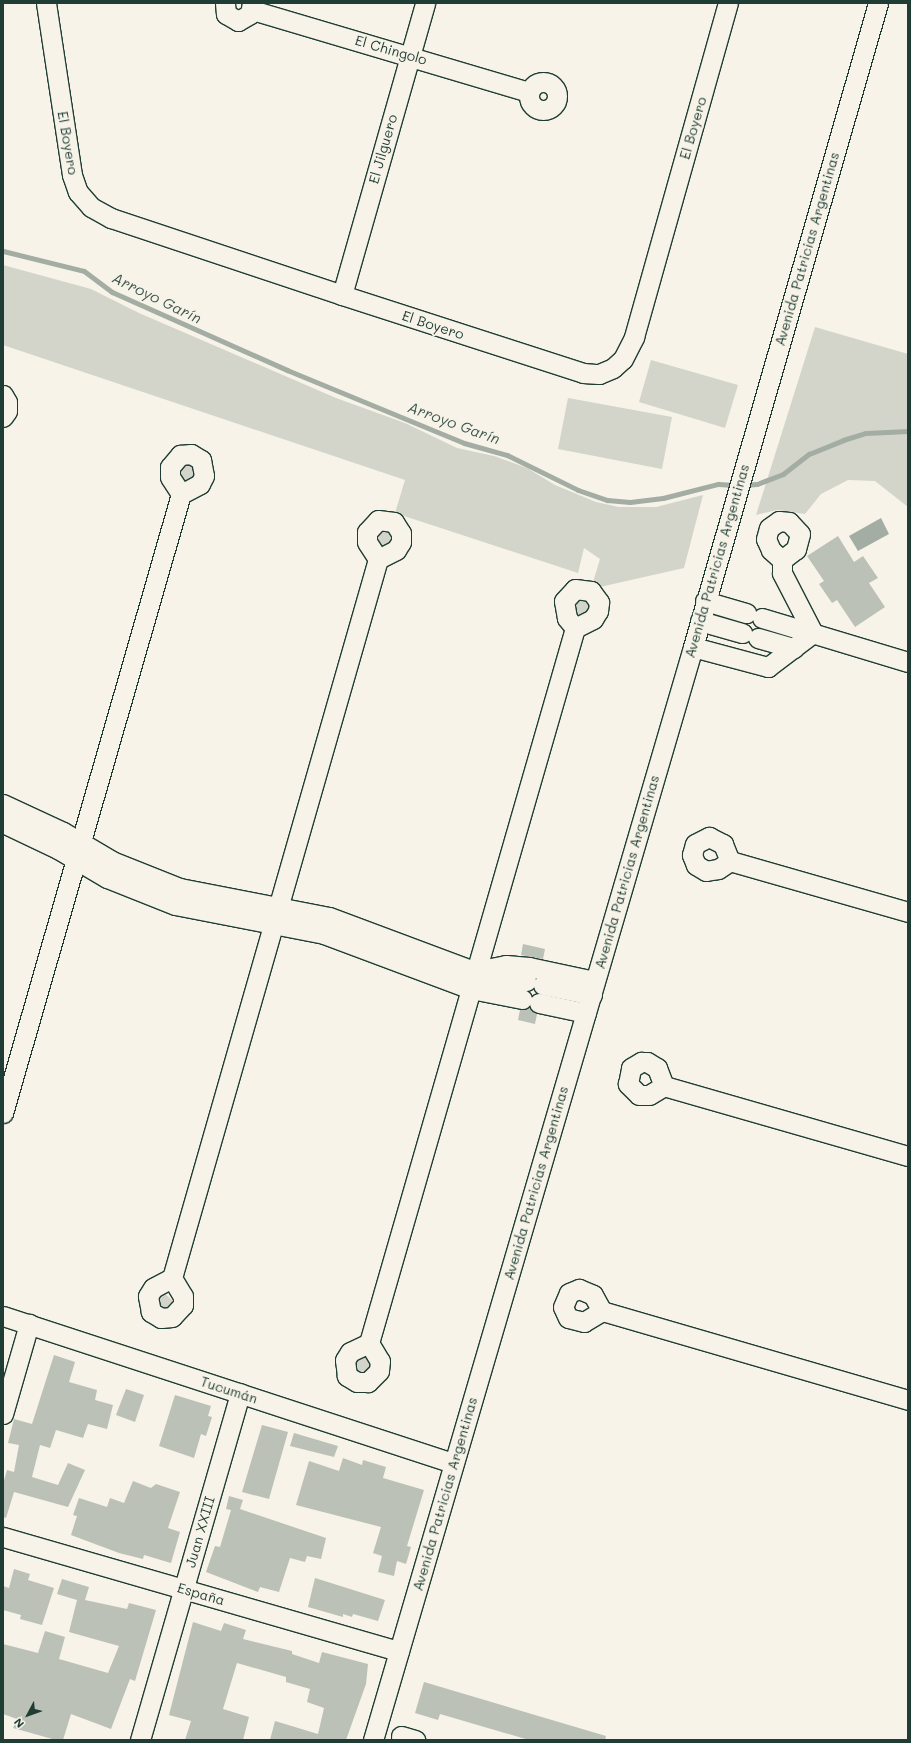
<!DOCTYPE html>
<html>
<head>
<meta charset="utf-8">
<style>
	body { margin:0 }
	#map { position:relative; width:911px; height:1743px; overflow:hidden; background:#f7f3e8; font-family:Mali,sans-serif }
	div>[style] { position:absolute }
	.green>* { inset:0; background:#d3d5ca }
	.round { border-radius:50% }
	.water>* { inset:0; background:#a4ada3 }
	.stream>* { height:5px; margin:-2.5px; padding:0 2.5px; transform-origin:2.5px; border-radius:2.5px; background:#a4ada3 }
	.building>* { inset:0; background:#bbc1b6 }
	.roads { filter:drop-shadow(1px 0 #1f3d34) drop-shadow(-1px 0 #1f3d34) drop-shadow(0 1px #1f3d34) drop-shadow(0 -1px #1f3d34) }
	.minor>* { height:19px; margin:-9.5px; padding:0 9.5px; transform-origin:9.5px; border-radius:9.5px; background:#f7f3e8 }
	.minor>.ring { margin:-9.5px; padding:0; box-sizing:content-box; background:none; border:19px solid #f7f3e8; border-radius:50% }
	span { translate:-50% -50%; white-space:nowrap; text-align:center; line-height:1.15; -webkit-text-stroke:3.5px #f7f3e8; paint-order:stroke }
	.street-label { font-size:14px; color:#1f3d34 }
	.water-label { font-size:15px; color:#405950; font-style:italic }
	.frame { position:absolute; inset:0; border:4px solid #1f3d34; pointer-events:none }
	.north { position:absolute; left:8px; top:1695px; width:40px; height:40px; -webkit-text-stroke:3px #f7f3e8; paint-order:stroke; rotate:229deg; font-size:11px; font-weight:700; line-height:16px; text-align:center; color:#1f3d34 }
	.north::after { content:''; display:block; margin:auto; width:14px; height:18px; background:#1f3d34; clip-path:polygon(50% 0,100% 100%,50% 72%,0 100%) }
</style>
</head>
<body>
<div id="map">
	<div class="green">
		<div style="clip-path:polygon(3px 265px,91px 289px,139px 313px,336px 398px,405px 423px,457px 448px,494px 456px,527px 468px,555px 485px,596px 502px,619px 507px,656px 507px,703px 495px,684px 568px,600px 587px,593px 582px,600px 559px,584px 548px,578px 573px,395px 513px,405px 480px,3px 345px)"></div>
		<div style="clip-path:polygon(815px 327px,908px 354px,908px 507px,875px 481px,848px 480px,821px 494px,805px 514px,777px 510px,756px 515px)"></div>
		<div style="clip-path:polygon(651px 360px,738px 385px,725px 428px,639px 402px)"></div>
		<div style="clip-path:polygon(568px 398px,672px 417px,662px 469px,558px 449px)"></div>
		<div style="clip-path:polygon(188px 463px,194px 465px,196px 477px,184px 482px,178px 469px)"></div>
		<div class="round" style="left:374px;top:529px;width:18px;height:18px"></div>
		<div style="clip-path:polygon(579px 597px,590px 602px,590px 611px,579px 616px,574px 612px,573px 603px)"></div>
		<div style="clip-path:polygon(164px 1293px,173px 1301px,163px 1312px,154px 1299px)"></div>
		<div style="clip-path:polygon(359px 1354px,366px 1355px,371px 1360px,371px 1371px,357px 1376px,351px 1361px)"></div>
	</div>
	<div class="water">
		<div style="clip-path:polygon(881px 518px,889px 534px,858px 551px,849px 536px)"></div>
	</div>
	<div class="stream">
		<div style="left:3px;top:251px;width:83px;rotate:13.9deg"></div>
		<div style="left:84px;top:271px;width:35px;rotate:37deg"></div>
		<div style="left:112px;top:292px;width:192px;rotate:24deg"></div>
		<div style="left:287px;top:370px;width:191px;rotate:22.4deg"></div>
		<div style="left:464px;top:443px;width:45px;rotate:15.6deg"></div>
		<div style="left:507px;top:455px;width:79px;rotate:26.2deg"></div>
		<div style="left:578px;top:490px;width:31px;rotate:19deg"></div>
		<div style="left:607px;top:500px;width:23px;rotate:5deg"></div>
		<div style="left:630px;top:502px;width:33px;rotate:-7deg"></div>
		<div style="left:663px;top:498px;width:57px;rotate:-14.3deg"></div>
		<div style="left:718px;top:484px;width:17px;rotate:3deg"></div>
		<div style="left:743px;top:485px;width:14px;rotate:-4deg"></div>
		<div style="left:757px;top:484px;width:28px;rotate:-21deg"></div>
		<div style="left:783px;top:474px;width:33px;rotate:-38deg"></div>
		<div style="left:809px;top:454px;width:37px;rotate:-22deg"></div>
		<div style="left:843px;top:440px;width:24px;rotate:-17deg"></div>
		<div style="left:866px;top:433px;width:42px;rotate:-2.7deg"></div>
	</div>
	<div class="building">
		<div style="clip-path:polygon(838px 536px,854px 562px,863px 556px,878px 578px,869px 583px,885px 607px,855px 627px,837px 600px,832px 603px,819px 584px,824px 581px,807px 556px)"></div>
		<div style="clip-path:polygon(523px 944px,545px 949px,543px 959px,521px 955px)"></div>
		<div style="clip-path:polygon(529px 1007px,537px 1014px,535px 1024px,518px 1020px,520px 1010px)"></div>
		<div style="clip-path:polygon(54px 1355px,75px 1362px,69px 1382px,97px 1390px,95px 1400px,113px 1405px,107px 1429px,88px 1424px,83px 1438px,56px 1430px,50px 1448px,40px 1445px,32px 1477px,58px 1485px,68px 1463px,85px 1470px,68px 1507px,14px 1492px,6px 1518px,3px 1517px,3px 1484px,7px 1470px,14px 1472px,19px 1445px,8px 1443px,14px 1419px,32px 1424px)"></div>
		<div style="clip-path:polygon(126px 1389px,144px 1395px,135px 1422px,116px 1415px)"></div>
		<div style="clip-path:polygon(175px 1395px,211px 1406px,208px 1416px,212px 1417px,206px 1436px,201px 1434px,194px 1458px,159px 1446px)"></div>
		<div style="clip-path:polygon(262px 1425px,288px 1432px,269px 1499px,242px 1492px)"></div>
		<div style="clip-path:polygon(294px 1433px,338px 1446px,334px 1457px,290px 1446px)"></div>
		<div style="clip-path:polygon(343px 1458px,362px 1465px,363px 1460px,386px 1467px,383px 1478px,424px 1490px,407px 1546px,411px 1547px,406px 1564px,397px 1561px,394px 1576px,378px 1572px,382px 1556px,373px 1553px,381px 1527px,296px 1505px,309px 1461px,339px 1471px)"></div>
		<div style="clip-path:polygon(133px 1481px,151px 1488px,156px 1484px,180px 1492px,168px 1528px,180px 1532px,171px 1563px,144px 1555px,143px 1559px,119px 1553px,71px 1535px,77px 1516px,73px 1515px,79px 1498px,107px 1507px,110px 1498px,124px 1503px)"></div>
		<div style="clip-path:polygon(229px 1496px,243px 1500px,240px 1509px,326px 1538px,321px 1559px,307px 1556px,305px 1562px,290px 1558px,279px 1592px,260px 1587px,258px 1592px,206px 1572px,215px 1546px,220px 1547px,231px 1510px,226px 1509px)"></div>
		<div style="clip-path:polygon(14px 1569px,30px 1574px,28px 1580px,54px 1588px,42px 1625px,20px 1619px,21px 1615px,3px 1610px,3px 1586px,9px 1588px)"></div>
		<div style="clip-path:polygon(315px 1578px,385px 1600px,378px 1621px,353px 1614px,352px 1617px,343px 1614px,343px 1617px,308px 1607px)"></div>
		<div style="clip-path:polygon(62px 1579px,89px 1587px,85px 1600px,127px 1609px,129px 1603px,156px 1610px,135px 1681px,130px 1679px,111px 1729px,71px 1714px,63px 1740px,56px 1740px,13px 1728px,17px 1719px,3px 1714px,3px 1644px,38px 1653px,45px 1631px,65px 1637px,59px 1659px,108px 1673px,119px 1646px,69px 1632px,77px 1600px,57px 1594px)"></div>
		<div style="clip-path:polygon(193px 1622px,221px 1631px,224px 1623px,246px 1630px,243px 1639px,292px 1651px,292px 1654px,319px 1663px,322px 1652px,368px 1664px,366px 1684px,346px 1740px,270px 1740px,275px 1721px,318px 1734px,324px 1708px,307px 1702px,310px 1689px,286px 1682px,286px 1677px,237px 1663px,223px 1709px,249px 1717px,243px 1740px,185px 1740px,191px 1721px,169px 1715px)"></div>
		<div style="clip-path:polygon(424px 1682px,606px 1736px,605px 1740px,529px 1740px,440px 1714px,438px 1720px,415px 1713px)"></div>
	</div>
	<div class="roads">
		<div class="minor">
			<div style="left:46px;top:3px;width:174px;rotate:81.4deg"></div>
			<div style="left:72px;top:175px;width:18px;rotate:71deg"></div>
			<div style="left:78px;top:192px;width:20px;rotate:49deg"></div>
			<div style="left:91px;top:207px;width:23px;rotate:29deg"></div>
			<div style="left:111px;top:218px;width:243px;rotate:18.4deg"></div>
			<div style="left:342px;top:295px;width:253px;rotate:17.9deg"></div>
			<div style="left:583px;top:373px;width:16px;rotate:4deg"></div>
			<div style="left:599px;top:374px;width:15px;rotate:-23deg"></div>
			<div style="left:613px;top:368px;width:13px;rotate:-42deg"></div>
			<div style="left:623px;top:359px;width:25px;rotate:-63deg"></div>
			<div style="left:634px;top:337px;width:347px;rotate:-74.3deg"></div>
			<div style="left:225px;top:3px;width:11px;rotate:85deg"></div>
			<div style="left:226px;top:14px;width:14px;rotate:30deg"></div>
			<div style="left:238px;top:21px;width:14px;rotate:-30deg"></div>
			<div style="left:250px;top:14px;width:11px;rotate:-80deg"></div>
			<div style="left:252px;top:10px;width:289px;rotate:16.5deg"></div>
			<div class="ring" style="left:529px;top:82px;width:9px;height:9px"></div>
			<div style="left:342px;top:295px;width:304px;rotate:-74.1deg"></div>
			<div style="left:3px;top:395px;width:8px;rotate:60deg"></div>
			<div style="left:7px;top:402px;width:9px;rotate:90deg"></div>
			<div style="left:7px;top:411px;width:7px;rotate:124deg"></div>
			<div style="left:191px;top:454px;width:12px;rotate:31deg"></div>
			<div style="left:201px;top:460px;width:16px;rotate:79deg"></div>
			<div style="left:204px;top:476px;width:9px;rotate:117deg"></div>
			<div style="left:200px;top:484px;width:21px;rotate:152deg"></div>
			<div style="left:181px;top:494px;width:20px;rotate:-123deg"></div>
			<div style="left:170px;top:477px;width:10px;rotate:-90deg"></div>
			<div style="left:170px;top:467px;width:16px;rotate:-50deg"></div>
			<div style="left:180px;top:455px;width:11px;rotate:-5deg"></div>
			<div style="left:378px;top:520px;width:16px;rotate:7deg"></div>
			<div style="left:394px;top:522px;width:13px;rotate:58deg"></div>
			<div style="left:401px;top:533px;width:9px;rotate:90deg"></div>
			<div style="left:401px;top:542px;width:9px;rotate:122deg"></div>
			<div style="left:396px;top:550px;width:20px;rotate:153deg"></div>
			<div style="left:378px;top:559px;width:20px;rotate:-123deg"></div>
			<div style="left:367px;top:542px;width:10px;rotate:-90deg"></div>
			<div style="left:367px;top:532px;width:16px;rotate:-47deg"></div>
			<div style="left:779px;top:521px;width:10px;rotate:6deg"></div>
			<div style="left:789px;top:522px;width:16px;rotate:47deg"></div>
			<div style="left:800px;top:534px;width:16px;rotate:105deg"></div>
			<div style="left:796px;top:549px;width:18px;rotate:142deg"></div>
			<div style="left:782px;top:560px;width:15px;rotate:-138deg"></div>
			<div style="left:771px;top:550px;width:12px;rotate:-114deg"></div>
			<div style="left:766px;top:539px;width:11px;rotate:-75deg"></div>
			<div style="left:769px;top:528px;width:12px;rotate:-35deg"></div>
			<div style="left:575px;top:589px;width:16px;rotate:7deg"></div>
			<div style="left:591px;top:591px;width:14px;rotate:54deg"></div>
			<div style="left:599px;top:602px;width:9px;rotate:96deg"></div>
			<div style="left:598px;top:611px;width:9px;rotate:122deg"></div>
			<div style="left:593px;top:619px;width:20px;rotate:153deg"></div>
			<div style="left:575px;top:628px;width:13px;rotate:-129deg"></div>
			<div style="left:567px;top:618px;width:17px;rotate:-100deg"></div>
			<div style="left:564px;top:601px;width:16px;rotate:-47deg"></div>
			<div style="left:705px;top:601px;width:43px;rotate:16.3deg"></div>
			<div style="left:762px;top:618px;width:152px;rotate:16.8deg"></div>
			<div style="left:700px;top:621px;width:44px;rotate:15.9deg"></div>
			<div style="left:758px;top:638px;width:37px;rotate:16deg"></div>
			<div style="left:693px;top:647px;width:78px;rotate:14.9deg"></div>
			<div style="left:768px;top:667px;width:56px;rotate:-37.1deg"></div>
			<div style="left:813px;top:633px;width:68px;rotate:-117.3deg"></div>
			<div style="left:782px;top:573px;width:13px;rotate:-90deg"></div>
			<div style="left:3px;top:804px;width:66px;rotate:25deg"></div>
			<div style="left:63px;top:832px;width:57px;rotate:30.6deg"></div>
			<div style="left:112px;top:861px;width:73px;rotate:21.7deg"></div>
			<div style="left:180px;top:888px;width:152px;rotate:11deg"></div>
			<div style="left:329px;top:917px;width:157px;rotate:20.5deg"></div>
			<div style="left:476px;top:972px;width:51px;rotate:10.2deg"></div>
			<div style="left:3px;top:823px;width:61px;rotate:25.3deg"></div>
			<div style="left:58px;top:849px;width:57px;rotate:30.6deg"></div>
			<div style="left:107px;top:878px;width:73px;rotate:21.7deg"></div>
			<div style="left:175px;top:905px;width:152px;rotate:11deg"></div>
			<div style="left:324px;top:934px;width:157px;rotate:20.5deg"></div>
			<div style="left:471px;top:989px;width:52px;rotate:11.1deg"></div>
			<div style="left:709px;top:837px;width:16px;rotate:27deg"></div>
			<div style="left:723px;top:844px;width:18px;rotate:68deg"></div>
			<div style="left:730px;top:861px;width:14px;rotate:146deg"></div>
			<div style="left:718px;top:869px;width:12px;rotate:171deg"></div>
			<div style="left:706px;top:871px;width:12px;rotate:-149deg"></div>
			<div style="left:696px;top:865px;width:11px;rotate:-112deg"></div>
			<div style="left:692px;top:855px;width:11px;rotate:-75deg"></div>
			<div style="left:695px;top:844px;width:16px;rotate:-27deg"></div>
			<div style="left:730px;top:861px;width:185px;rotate:16deg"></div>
			<div style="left:491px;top:968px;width:15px;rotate:-11deg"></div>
			<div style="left:506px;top:965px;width:23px;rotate:5deg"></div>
			<div style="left:529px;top:967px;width:67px;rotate:12deg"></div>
			<div style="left:543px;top:985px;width:50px;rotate:11.5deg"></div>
			<div style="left:539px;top:1003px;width:48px;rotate:12deg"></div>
			<div style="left:641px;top:1062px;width:6px"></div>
			<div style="left:647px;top:1062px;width:12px;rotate:31deg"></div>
			<div style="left:657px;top:1068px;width:19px;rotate:69deg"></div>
			<div style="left:664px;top:1086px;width:17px;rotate:149deg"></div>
			<div style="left:649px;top:1095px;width:10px;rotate:180deg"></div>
			<div style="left:639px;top:1095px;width:16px;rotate:-135deg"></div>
			<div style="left:628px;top:1084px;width:16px;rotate:-79deg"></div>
			<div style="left:631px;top:1068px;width:12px;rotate:-31deg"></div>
			<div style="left:664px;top:1086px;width:254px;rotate:16deg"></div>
			<div style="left:3px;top:1113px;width:644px;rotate:-73.96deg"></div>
			<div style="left:172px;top:1278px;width:748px;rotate:-74.01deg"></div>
			<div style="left:172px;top:1278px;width:21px;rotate:59deg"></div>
			<div style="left:183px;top:1296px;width:9px;rotate:90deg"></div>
			<div style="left:183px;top:1305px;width:16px;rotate:133deg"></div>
			<div style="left:172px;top:1317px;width:11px;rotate:175deg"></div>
			<div style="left:161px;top:1318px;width:12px;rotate:-149deg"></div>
			<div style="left:151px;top:1312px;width:16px;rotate:-101deg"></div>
			<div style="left:148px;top:1296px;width:9px;rotate:-58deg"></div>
			<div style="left:153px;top:1288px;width:21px;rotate:-28deg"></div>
			<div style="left:579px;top:1289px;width:15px;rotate:23deg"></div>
			<div style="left:593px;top:1295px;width:18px;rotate:61deg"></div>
			<div style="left:602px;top:1311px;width:21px;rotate:149deg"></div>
			<div style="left:584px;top:1322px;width:16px;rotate:-166deg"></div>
			<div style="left:568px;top:1318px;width:12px;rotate:-114deg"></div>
			<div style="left:563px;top:1307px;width:15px;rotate:-67deg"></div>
			<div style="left:569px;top:1293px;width:11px;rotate:-22deg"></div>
			<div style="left:602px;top:1311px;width:319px;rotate:16.2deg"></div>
			<div style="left:3px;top:1316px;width:474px;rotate:18.1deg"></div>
			<div style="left:369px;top:1343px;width:744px;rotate:-73.93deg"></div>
			<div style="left:369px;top:1343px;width:21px;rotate:59deg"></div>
			<div style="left:380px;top:1361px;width:10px;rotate:96deg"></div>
			<div style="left:379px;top:1371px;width:16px;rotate:135deg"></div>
			<div style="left:368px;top:1382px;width:11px;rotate:180deg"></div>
			<div style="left:357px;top:1382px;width:12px;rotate:-149deg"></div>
			<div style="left:347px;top:1376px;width:16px;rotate:-97deg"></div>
			<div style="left:345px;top:1360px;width:9px;rotate:-58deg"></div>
			<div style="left:350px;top:1352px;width:21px;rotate:-25deg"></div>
			<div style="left:3px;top:1414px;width:94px;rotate:-73.9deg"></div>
			<div style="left:3px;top:1537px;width:412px;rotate:16.1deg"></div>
			<div style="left:401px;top:1736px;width:15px;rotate:16deg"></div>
			<div style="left:140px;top:1740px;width:361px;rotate:-73.9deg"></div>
			<div style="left:373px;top:1740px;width:1139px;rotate:-73.68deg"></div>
			<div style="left:693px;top:647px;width:670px;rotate:-73.97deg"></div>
		</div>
	</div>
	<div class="street-label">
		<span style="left:391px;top:50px;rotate:16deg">El Chingolo</span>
		<span style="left:693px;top:128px;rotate:-74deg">El Boyero</span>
		<span style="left:68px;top:143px;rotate:80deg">El Boyero</span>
		<span style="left:383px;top:149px;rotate:-74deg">El Jilguero</span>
		<span style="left:807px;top:249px;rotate:-74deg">Avenida Patricias Argentinas</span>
		<span style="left:433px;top:325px;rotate:18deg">El Boyero</span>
		<span style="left:717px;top:561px;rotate:-74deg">Avenida Patricias Argentinas</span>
		<span style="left:627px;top:872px;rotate:-74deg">Avenida Patricias Argentinas</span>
		<span style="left:536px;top:1183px;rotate:-74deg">Avenida Patricias Argentinas</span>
		<span style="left:229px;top:1390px;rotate:18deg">Tucumán</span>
		<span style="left:445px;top:1494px;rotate:-74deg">Avenida Patricias Argentinas</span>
		<span style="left:200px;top:1532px;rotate:-74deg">Juan XXIII</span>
		<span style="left:201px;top:1594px;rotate:16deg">España</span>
	</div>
	<div class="water-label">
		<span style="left:157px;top:298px;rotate:26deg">Arroyo Garín</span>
		<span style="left:454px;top:423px;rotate:20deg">Arroyo Garín</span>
	</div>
	<div class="frame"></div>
	<div class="north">N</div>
</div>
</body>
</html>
